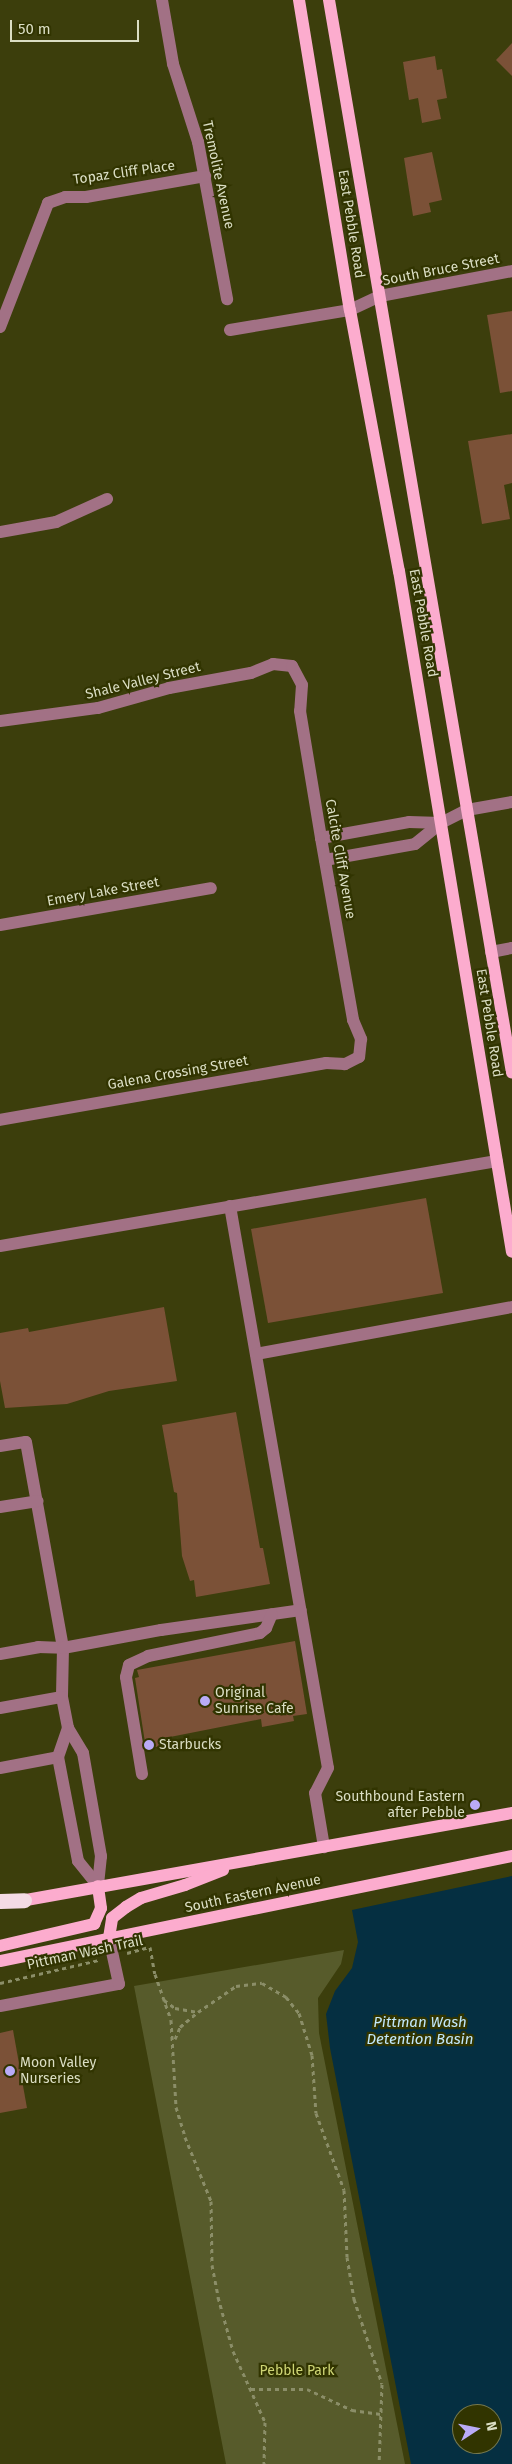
<!DOCTYPE html>
<html>
<head>
<meta charset="utf-8">
<style>
	body { margin:0 }
	#map { position:relative; width:512px; height:2464px; overflow:hidden; background:#3c3e0c; font-family:"Fira Sans",sans-serif }
	div>[style] { position:absolute }
	.green>* { inset:0; background:#575b2b }
	.water>* { inset:0; background:#052f41 }
	.building>* { inset:0; background:#7b5137 }
	.path>* { height:3px; margin-top:-1.5px; transform-origin:0; background:repeating-linear-gradient(90deg,#8b8e68 0 4px,transparent 0 8px) }
	.minor>* { height:12px; margin:-6px; padding:0 6px; transform-origin:6px; border-radius:6px; background:#a27185 }
	.major>* { height:12px; margin:-6px; padding:0 6px; transform-origin:6px; border-radius:6px; background:#fcacce }
	.highway>* { height:15px; margin:-7.5px; padding:0 7.5px; transform-origin:7.5px; border-radius:7.5px; background:#f4dbe5 }
	.dots>* { width:14px; height:14px; translate:-50% -50%; box-sizing:border-box; border:2px solid #313400; border-radius:50% }
	span { translate:-50% -50%; white-space:nowrap; text-align:center; line-height:1.15; -webkit-text-stroke:4.5px #313400; paint-order:stroke }
	.street-label { font-size:14px; color:#dbdec4 }
	.poi-label { font-size:14px; color:#dbdec4 }
	.left { translate:0 -50%; text-align:left }
	.right { translate:-100% -50%; text-align:right }
	.park-label { font-size:14px; color:#ced575 }
	.water-label { font-size:15px; color:#c2e8fc; font-style:italic }
	.north { position:absolute; left:452px; top:2404px; width:50px; height:50px; box-sizing:border-box; background:#313400; border:1px solid #75784e; border-radius:50%; rotate:79deg; font-size:14px; font-weight:700; line-height:20px; text-align:center; color:#dbdec4 }
	.north::after { content:''; display:block; margin:auto; width:18px; height:22px; background:#b9abf7; clip-path:polygon(50% 0,100% 100%,50% 72%,0 100%) }
	.scale { position:absolute; left:10px; top:20px; width:129px; height:22px; box-sizing:border-box; border:2px solid #dbdec4; border-top:0; padding-left:6px; font-size:15px; line-height:18px; white-space:nowrap; color:#dbdec4; -webkit-text-stroke:4px #313400; paint-order:stroke }
</style>
</head>
<body>
<div id="map">
	<div class="green">
		<div style="clip-path:polygon(344px 1950px,341px 1964px,318px 1998px,319px 2033px,405px 2464px,226px 2464px,134px 1986px)"></div>
	</div>
	<div class="water">
		<div style="clip-path:polygon(evenodd,512px 1876px,512px 2464px,411px 2464px,330px 2048px,326px 2014px,335px 1991px,352px 1968px,358px 1942px,352px 1910px,512px 1876px,462px 2414px,492px 2414px,492px 2444px,462px 2444px,462px 2414px)"></div>
	</div>
	<div class="building">
		<div style="clip-path:polygon(512px 43px,512px 76px,496px 60px)"></div>
		<div style="clip-path:polygon(435px 56px,437px 70px,442px 69px,447px 98px,437px 100px,441px 119px,422px 123px,418px 98px,409px 100px,403px 62px)"></div>
		<div style="clip-path:polygon(432px 152px,442px 200px,429px 203px,431px 212px,413px 216px,404px 158px)"></div>
		<div style="clip-path:polygon(512px 311px,512px 391px,500px 393px,487px 315px)"></div>
		<div style="clip-path:polygon(512px 434px,512px 483px,504px 485px,510px 519px,482px 524px,468px 441px)"></div>
		<div style="clip-path:polygon(426px 1198px,443px 1293px,268px 1323px,251px 1229px)"></div>
		<div style="clip-path:polygon(164px 1307px,177px 1381px,109px 1391px,67px 1404px,5px 1408px,0 1381px,0 1333px,28px 1328px,29px 1332px)"></div>
		<div style="clip-path:polygon(236px 1412px,260px 1548px,263px 1548px,270px 1584px,196px 1597px,194px 1580px,190px 1581px,182px 1556px,177px 1493px,174px 1492px,162px 1425px)"></div>
		<div style="clip-path:polygon(295px 1641px,307px 1714px,293px 1716px,294px 1721px,262px 1727px,261px 1719px,170px 1737px,171px 1744px,146px 1749px,135px 1678px,139px 1677px,137px 1670px)"></div>
		<div style="clip-path:polygon(13px 2030px,27px 2108px,0 2113px,0 2033px)"></div>
	</div>
	<div class="path">
		<div style="left:127px;top:1953px;width:24px;rotate:-15deg"></div>
		<div style="left:150px;top:1947px;width:27px;rotate:80deg"></div>
		<div style="left:155px;top:1974px;width:49px;rotate:70.8deg"></div>
		<div style="left:171px;top:2020px;width:87px;rotate:86.7deg"></div>
		<div style="left:176px;top:2107px;width:31px;rotate:73deg"></div>
		<div style="left:185px;top:2137px;width:69px;rotate:67.9deg"></div>
		<div style="left:211px;top:2201px;width:64px;rotate:89.1deg"></div>
		<div style="left:212px;top:2265px;width:33px;rotate:79deg"></div>
		<div style="left:218px;top:2297px;width:56px;rotate:74.5deg"></div>
		<div style="left:233px;top:2351px;width:78px;rotate:65.7deg"></div>
		<div style="left:265px;top:2422px;width:42px;rotate:91.4deg"></div>
		<div style="left:0;top:1983px;width:102px;rotate:-13.1deg"></div>
		<div style="left:164px;top:2000px;width:14px;rotate:36deg"></div>
		<div style="left:175px;top:2008px;width:23px;rotate:10deg"></div>
		<div style="left:198px;top:2012px;width:46px;rotate:-34.4deg"></div>
		<div style="left:236px;top:1986px;width:26px;rotate:-7deg"></div>
		<div style="left:262px;top:1983px;width:28px;rotate:30deg"></div>
		<div style="left:286px;top:1997px;width:21px;rotate:51deg"></div>
		<div style="left:299px;top:2013px;width:44px;rotate:72.8deg"></div>
		<div style="left:312px;top:2055px;width:58px;rotate:86.1deg"></div>
		<div style="left:316px;top:2113px;width:82px;rotate:70deg"></div>
		<div style="left:344px;top:2190px;width:67px;rotate:87.4deg"></div>
		<div style="left:347px;top:2257px;width:43px;rotate:80.5deg"></div>
		<div style="left:354px;top:2299px;width:89px;rotate:71.8deg"></div>
		<div style="left:382px;top:2384px;width:80px;rotate:92.1deg"></div>
		<div style="left:175px;top:2039px;width:13px;rotate:-67deg"></div>
		<div style="left:180px;top:2027px;width:23px;rotate:-40deg"></div>
		<div style="left:251px;top:2389px;width:56px"></div>
		<div style="left:307px;top:2389px;width:50px;rotate:25deg"></div>
		<div style="left:352px;top:2410px;width:29px;rotate:8deg"></div>
	</div>
	<div class="minor">
		<div style="left:162px;top:0;width:65px;rotate:80.2deg"></div>
		<div style="left:173px;top:64px;width:82px;rotate:72.2deg"></div>
		<div style="left:198px;top:142px;width:160px;rotate:79.5deg"></div>
		<div style="left:0;top:327px;width:133px;rotate:-68.8deg"></div>
		<div style="left:48px;top:203px;width:18px;rotate:-19deg"></div>
		<div style="left:65px;top:197px;width:21px"></div>
		<div style="left:86px;top:197px;width:121px;rotate:-10deg"></div>
		<div style="left:230px;top:330px;width:122px;rotate:-9.5deg"></div>
		<div style="left:350px;top:310px;width:33px;rotate:-25deg"></div>
		<div style="left:380px;top:296px;width:134px;rotate:-10.7deg"></div>
		<div style="left:0;top:532px;width:57px;rotate:-10.1deg"></div>
		<div style="left:56px;top:522px;width:56px;rotate:-24.3deg"></div>
		<div style="left:0;top:721px;width:99px;rotate:-7.6deg"></div>
		<div style="left:98px;top:708px;width:74px;rotate:-15.7deg"></div>
		<div style="left:169px;top:688px;width:83px;rotate:-10.4deg"></div>
		<div style="left:251px;top:673px;width:24px;rotate:-22deg"></div>
		<div style="left:273px;top:664px;width:19px;rotate:6deg"></div>
		<div style="left:292px;top:666px;width:21px;rotate:62deg"></div>
		<div style="left:302px;top:685px;width:26px;rotate:94deg"></div>
		<div style="left:300px;top:711px;width:129px;rotate:80.6deg"></div>
		<div style="left:321px;top:838px;width:185px;rotate:80deg"></div>
		<div style="left:353px;top:1020px;width:21px;rotate:67deg"></div>
		<div style="left:361px;top:1039px;width:18px;rotate:96deg"></div>
		<div style="left:359px;top:1057px;width:16px;rotate:153deg"></div>
		<div style="left:345px;top:1064px;width:19px;rotate:-177deg"></div>
		<div style="left:326px;top:1063px;width:331px;rotate:170.1deg"></div>
		<div style="left:321px;top:838px;width:89px;rotate:-10.3deg"></div>
		<div style="left:409px;top:822px;width:32px;rotate:2deg"></div>
		<div style="left:325px;top:860px;width:91px;rotate:-10.1deg"></div>
		<div style="left:415px;top:844px;width:33px;rotate:-39deg"></div>
		<div style="left:441px;top:823px;width:29px;rotate:-27deg"></div>
		<div style="left:467px;top:810px;width:46px;rotate:-10.1deg"></div>
		<div style="left:0;top:925px;width:214px;rotate:-9.9deg"></div>
		<div style="left:491px;top:952px;width:21px;rotate:-11deg"></div>
		<div style="left:230px;top:1206px;width:570px;rotate:80.11deg"></div>
		<div style="left:328px;top:1768px;width:28px;rotate:117deg"></div>
		<div style="left:315px;top:1793px;width:55px;rotate:80.5deg"></div>
		<div style="left:0;top:1246px;width:504px;rotate:-9.71deg"></div>
		<div style="left:256px;top:1354px;width:260px;rotate:-10.4deg"></div>
		<div style="left:0;top:1446px;width:26px;rotate:-9deg"></div>
		<div style="left:26px;top:1442px;width:209px;rotate:79.8deg"></div>
		<div style="left:63px;top:1648px;width:49px;rotate:91.2deg"></div>
		<div style="left:62px;top:1697px;width:32px;rotate:79deg"></div>
		<div style="left:68px;top:1728px;width:29px;rotate:59deg"></div>
		<div style="left:83px;top:1753px;width:105px;rotate:80.1deg"></div>
		<div style="left:101px;top:1856px;width:30px;rotate:96deg"></div>
		<div style="left:0;top:1507px;width:38px;rotate:-9deg"></div>
		<div style="left:0;top:1654px;width:39px;rotate:-10deg"></div>
		<div style="left:38px;top:1647px;width:25px;rotate:2deg"></div>
		<div style="left:63px;top:1648px;width:100px;rotate:-10.4deg"></div>
		<div style="left:161px;top:1630px;width:141px;rotate:-8.1deg"></div>
		<div style="left:0;top:1708px;width:63px;rotate:-10.1deg"></div>
		<div style="left:68px;top:1728px;width:31px;rotate:109deg"></div>
		<div style="left:58px;top:1757px;width:106px;rotate:79.1deg"></div>
		<div style="left:78px;top:1861px;width:32px;rotate:51deg"></div>
		<div style="left:0;top:1768px;width:59px;rotate:-10.7deg"></div>
		<div style="left:142px;top:1774px;width:98px;rotate:-99.4deg"></div>
		<div style="left:126px;top:1677px;width:12px;rotate:-76deg"></div>
		<div style="left:129px;top:1665px;width:21px;rotate:-25deg"></div>
		<div style="left:148px;top:1656px;width:114px;rotate:-11.6deg"></div>
		<div style="left:260px;top:1633px;width:8px;rotate:-40deg"></div>
		<div style="left:266px;top:1628px;width:15px;rotate:-67deg"></div>
		<div style="left:0;top:2006px;width:121px;rotate:-10.5deg"></div>
		<div style="left:119px;top:1984px;width:47px;rotate:-102.3deg"></div>
	</div>
	<div class="major">
		<div style="left:299px;top:0;width:314px;rotate:80.7deg"></div>
		<div style="left:350px;top:310px;width:266px;rotate:79.4deg"></div>
		<div style="left:399px;top:571px;width:690px;rotate:80.58deg"></div>
		<div style="left:329px;top:0;width:1088px;rotate:80.32deg"></div>
		<div style="left:15px;top:1902px;width:505px;rotate:-10.15deg"></div>
		<div style="left:109px;top:1938px;width:20px;rotate:-81deg"></div>
		<div style="left:112px;top:1918px;width:18px;rotate:-38deg"></div>
		<div style="left:126px;top:1907px;width:17px;rotate:-31deg"></div>
		<div style="left:141px;top:1898px;width:46px;rotate:-16.5deg"></div>
		<div style="left:185px;top:1885px;width:41px;rotate:-21.5deg"></div>
		<div style="left:0;top:1946px;width:97px;rotate:-13.2deg"></div>
		<div style="left:94px;top:1924px;width:17px;rotate:-66deg"></div>
		<div style="left:101px;top:1908px;width:22px;rotate:-98deg"></div>
		<div style="left:0;top:1961px;width:523px;rotate:-11.59deg"></div>
	</div>
	<div class="highway">
		<div style="left:0;top:1901px;width:24px;rotate:-2deg"></div>
	</div>
	<div class="dots">
		<div style="left:205px;top:1701px;background:#b9abf7"></div>
		<div style="left:149px;top:1745px;background:#b9abf7"></div>
		<div style="left:475px;top:1805px;background:#b9abf7"></div>
		<div style="left:10px;top:2071px;background:#b9abf7"></div>
	</div>
	<div class="street-label">
		<span style="left:124px;top:173px;rotate:-8deg">Topaz Cliff Place</span>
		<span style="left:218px;top:175px;rotate:78deg">Tremolite Avenue</span>
		<span style="left:351px;top:224px;rotate:81deg">East Pebble Road</span>
		<span style="left:441px;top:270px;rotate:-11deg">South Bruce Street</span>
		<span style="left:423px;top:623px;rotate:80deg">East Pebble Road</span>
		<span style="left:143px;top:681px;rotate:-14deg">Shale Valley Street</span>
		<span style="left:340px;top:859px;rotate:80deg">Calcite Cliff Avenue</span>
		<span style="left:103px;top:892px;rotate:-10deg">Emery Lake Street</span>
		<span style="left:489px;top:1023px;rotate:81deg">East Pebble Road</span>
		<span style="left:178px;top:1073px;rotate:-10deg">Galena Crossing Street</span>
		<span style="left:253px;top:1894px;rotate:-12deg">South Eastern Avenue</span>
		<span style="left:85px;top:1953px;rotate:-12deg">Pittman Wash Trail</span>
	</div>
	<div class="poi-label">
		<span class="left" style="left:215px;top:1701px">Original<br>Sunrise Cafe</span>
		<span class="left" style="left:159px;top:1745px">Starbucks</span>
		<span class="right" style="left:465px;top:1805px">Southbound Eastern<br>after Pebble</span>
		<span class="left" style="left:20px;top:2071px">Moon Valley<br>Nurseries</span>
	</div>
	<div class="park-label">
		<span style="left:297px;top:2371px">Pebble Park</span>
	</div>
	<div class="water-label">
		<span style="left:420px;top:2031px">Pittman Wash<br>Detention Basin</span>
	</div>
	<div class="north">N</div>
	<div class="scale">50 m</div>
</div>
</body>
</html>
